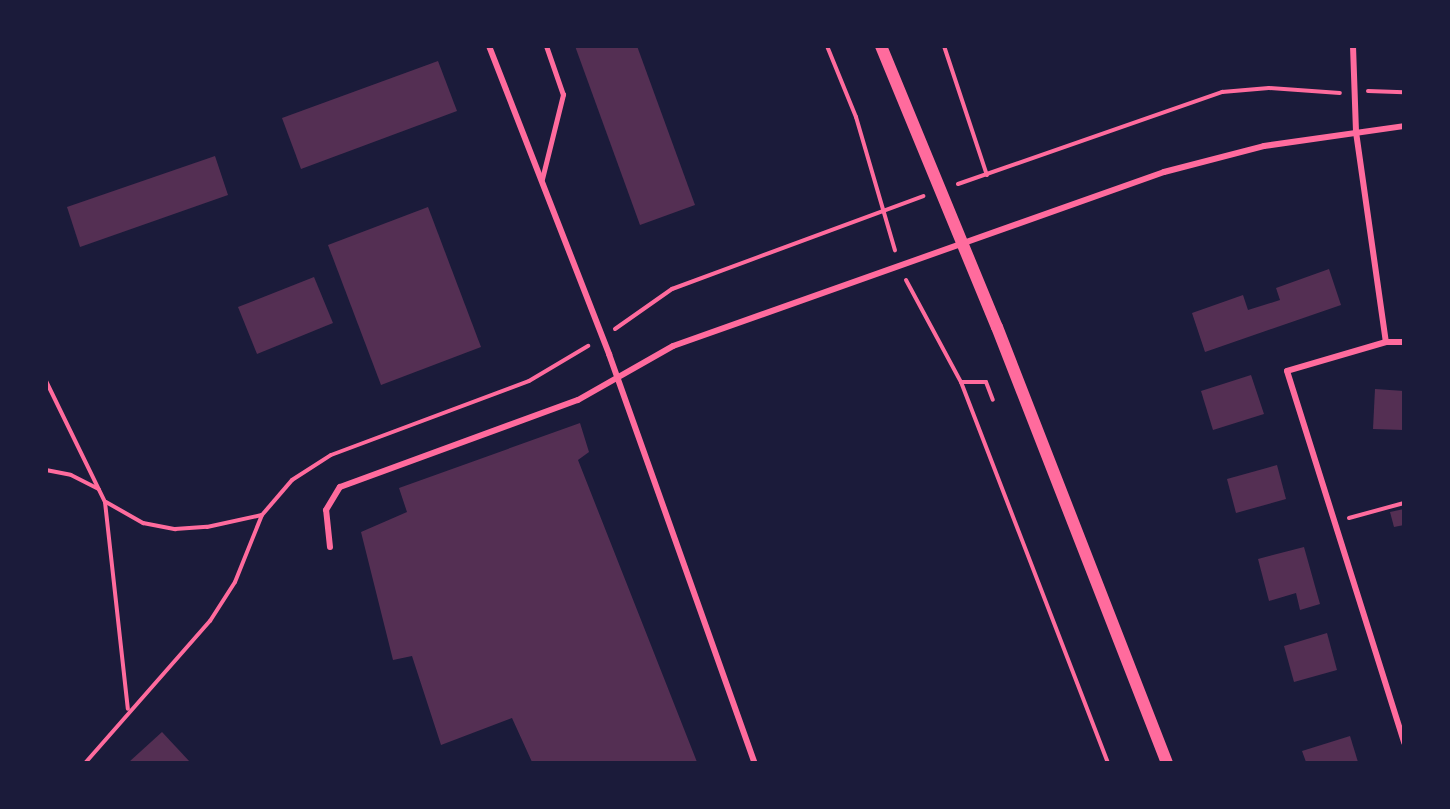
<!DOCTYPE html>
<html>
<head>
<meta charset="utf-8">
<style>
	body { margin:0 }
	#map { position:relative; width:1450px; height:809px; overflow:hidden; background:#1b1b3a; font-family:Arial,sans-serif }
	div>[style] { position:absolute }
	.building>* { inset:0; background:#542f53 }
	.path>* { height:4px; margin:-2px; padding:0 2px; transform-origin:2px; border-radius:2px; background:#ff6b9d }
	.service>* { height:4.5px; margin:-2.25px; padding:0 2.25px; transform-origin:2.25px; border-radius:2.25px; background:#ff6b9d }
	.minor>* { height:6px; margin:-3px; padding:0 3px; transform-origin:3px; border-radius:3px; background:#ff6b9d }
	.secondary>* { height:12px; margin:-6px; padding:0 6px; transform-origin:6px; border-radius:6px; background:#ff6b9d }
	span { translate:-50% -50%; white-space:nowrap; text-align:center; line-height:1.15; -webkit-text-stroke:4.5px #1b1b3a; paint-order:stroke }
	.frame { position:absolute; inset:0; border:48px solid #1b1b3a; pointer-events:none }
</style>
</head>
<body>
<div id="map">
	<div class="building">
		<div style="clip-path:polygon(575px 46px,637px 46px,695px 205px,640px 225px)"></div>
		<div style="clip-path:polygon(438px 61px,457px 111px,301px 169px,282px 118px)"></div>
		<div style="clip-path:polygon(215px 156px,228px 195px,80px 247px,67px 207px)"></div>
		<div style="clip-path:polygon(428px 207px,481px 347px,381px 385px,328px 245px)"></div>
		<div style="clip-path:polygon(1329px 269px,1341px 305px,1205px 352px,1192px 313px,1243px 295px,1248px 310px,1280px 300px,1276px 288px)"></div>
		<div style="clip-path:polygon(314px 277px,333px 323px,257px 354px,238px 307px)"></div>
		<div style="clip-path:polygon(1251px 375px,1264px 414px,1213px 430px,1201px 391px)"></div>
		<div style="clip-path:polygon(1375px 389px,1404px 391px,1404px 430px,1373px 429px)"></div>
		<div style="clip-path:polygon(580px 423px,589px 452px,578px 460px,697px 762px,532px 762px,512px 718px,441px 745px,412px 656px,393px 660px,361px 532px,407px 512px,399px 488px)"></div>
		<div style="clip-path:polygon(1277px 465px,1286px 499px,1236px 513px,1227px 479px)"></div>
		<div style="clip-path:polygon(1404px 509px,1404px 525px,1394px 527px,1390px 512px)"></div>
		<div style="clip-path:polygon(1304px 547px,1320px 604px,1300px 610px,1296px 593px,1269px 601px,1258px 559px)"></div>
		<div style="clip-path:polygon(1327px 633px,1337px 670px,1294px 682px,1284px 646px)"></div>
		<div style="clip-path:polygon(162px 732px,190px 762px,129px 762px)"></div>
		<div style="clip-path:polygon(1350px 736px,1358px 762px,1306px 762px,1302px 751px)"></div>
	</div>
	<div class="path">
		<div style="left:827px;top:46px;width:77px;rotate:67.8deg"></div>
		<div style="left:856px;top:117px;width:139px;rotate:73.7deg"></div>
		<div style="left:944px;top:46px;width:136px;rotate:71.6deg"></div>
		<div style="left:1368px;top:91px;width:36px;rotate:2deg"></div>
		<div style="left:958px;top:184px;width:280px;rotate:-19.2deg"></div>
		<div style="left:1222px;top:92px;width:47px;rotate:-4.9deg"></div>
		<div style="left:1269px;top:88px;width:71px;rotate:4deg"></div>
		<div style="left:906px;top:280px;width:116px;rotate:61.7deg"></div>
		<div style="left:961px;top:382px;width:407px;rotate:68.9deg"></div>
		<div style="left:615px;top:329px;width:70px;rotate:-35.1deg"></div>
		<div style="left:672px;top:289px;width:268px;rotate:-20.3deg"></div>
		<div style="left:46px;top:381px;width:135px;rotate:64deg"></div>
		<div style="left:105px;top:502px;width:208px;rotate:83.7deg"></div>
		<div style="left:961px;top:382px;width:25px"></div>
		<div style="left:986px;top:382px;width:19px;rotate:69deg"></div>
		<div style="left:46px;top:470px;width:25px;rotate:11deg"></div>
		<div style="left:71px;top:475px;width:31px;rotate:27deg"></div>
		<div style="left:106px;top:502px;width:43px;rotate:29.6deg"></div>
		<div style="left:143px;top:523px;width:33px;rotate:11deg"></div>
		<div style="left:175px;top:529px;width:32px;rotate:-4deg"></div>
		<div style="left:207px;top:527px;width:56px;rotate:-12.3deg"></div>
		<div style="left:1349px;top:518px;width:57px;rotate:-15.3deg"></div>
		<div style="left:86px;top:762px;width:188px;rotate:-48.7deg"></div>
		<div style="left:210px;top:621px;width:46px;rotate:-57.3deg"></div>
		<div style="left:235px;top:582px;width:72px;rotate:-68.1deg"></div>
		<div style="left:262px;top:515px;width:46px;rotate:-49.4deg"></div>
		<div style="left:292px;top:480px;width:46px;rotate:-32.7deg"></div>
		<div style="left:331px;top:455px;width:211px;rotate:-20.5deg"></div>
		<div style="left:529px;top:381px;width:69px;rotate:-30.7deg"></div>
	</div>
	<div class="service">
		<div style="left:542px;top:179px;width:87px;rotate:-76deg"></div>
		<div style="left:563px;top:95px;width:52px;rotate:-109.1deg"></div>
	</div>
	<div class="minor">
		<div style="left:489px;top:46px;width:331px;rotate:68.7deg"></div>
		<div style="left:609px;top:354px;width:433px;rotate:70.4deg"></div>
		<div style="left:1353px;top:46px;width:86px;rotate:88deg"></div>
		<div style="left:1356px;top:132px;width:212px;rotate:81.9deg"></div>
		<div style="left:1404px;top:342px;width:18px;rotate:180deg"></div>
		<div style="left:1386px;top:342px;width:103px;rotate:163.7deg"></div>
		<div style="left:1287px;top:371px;width:390px;rotate:72.5deg"></div>
		<div style="left:330px;top:547px;width:37px;rotate:-96deg"></div>
		<div style="left:326px;top:510px;width:27px;rotate:-59deg"></div>
		<div style="left:340px;top:487px;width:253px;rotate:-20.1deg"></div>
		<div style="left:578px;top:400px;width:109px;rotate:-29.6deg"></div>
		<div style="left:673px;top:346px;width:521px;rotate:-19.51deg"></div>
		<div style="left:1164px;top:172px;width:103px;rotate:-14.6deg"></div>
		<div style="left:1264px;top:146px;width:141px;rotate:-8.1deg"></div>
	</div>
	<div class="secondary">
		<div style="left:881px;top:46px;width:304px;rotate:67.6deg"></div>
		<div style="left:997px;top:327px;width:467px;rotate:68.7deg"></div>
	</div>
	<div class="frame"></div>
</div>
</body>
</html>
